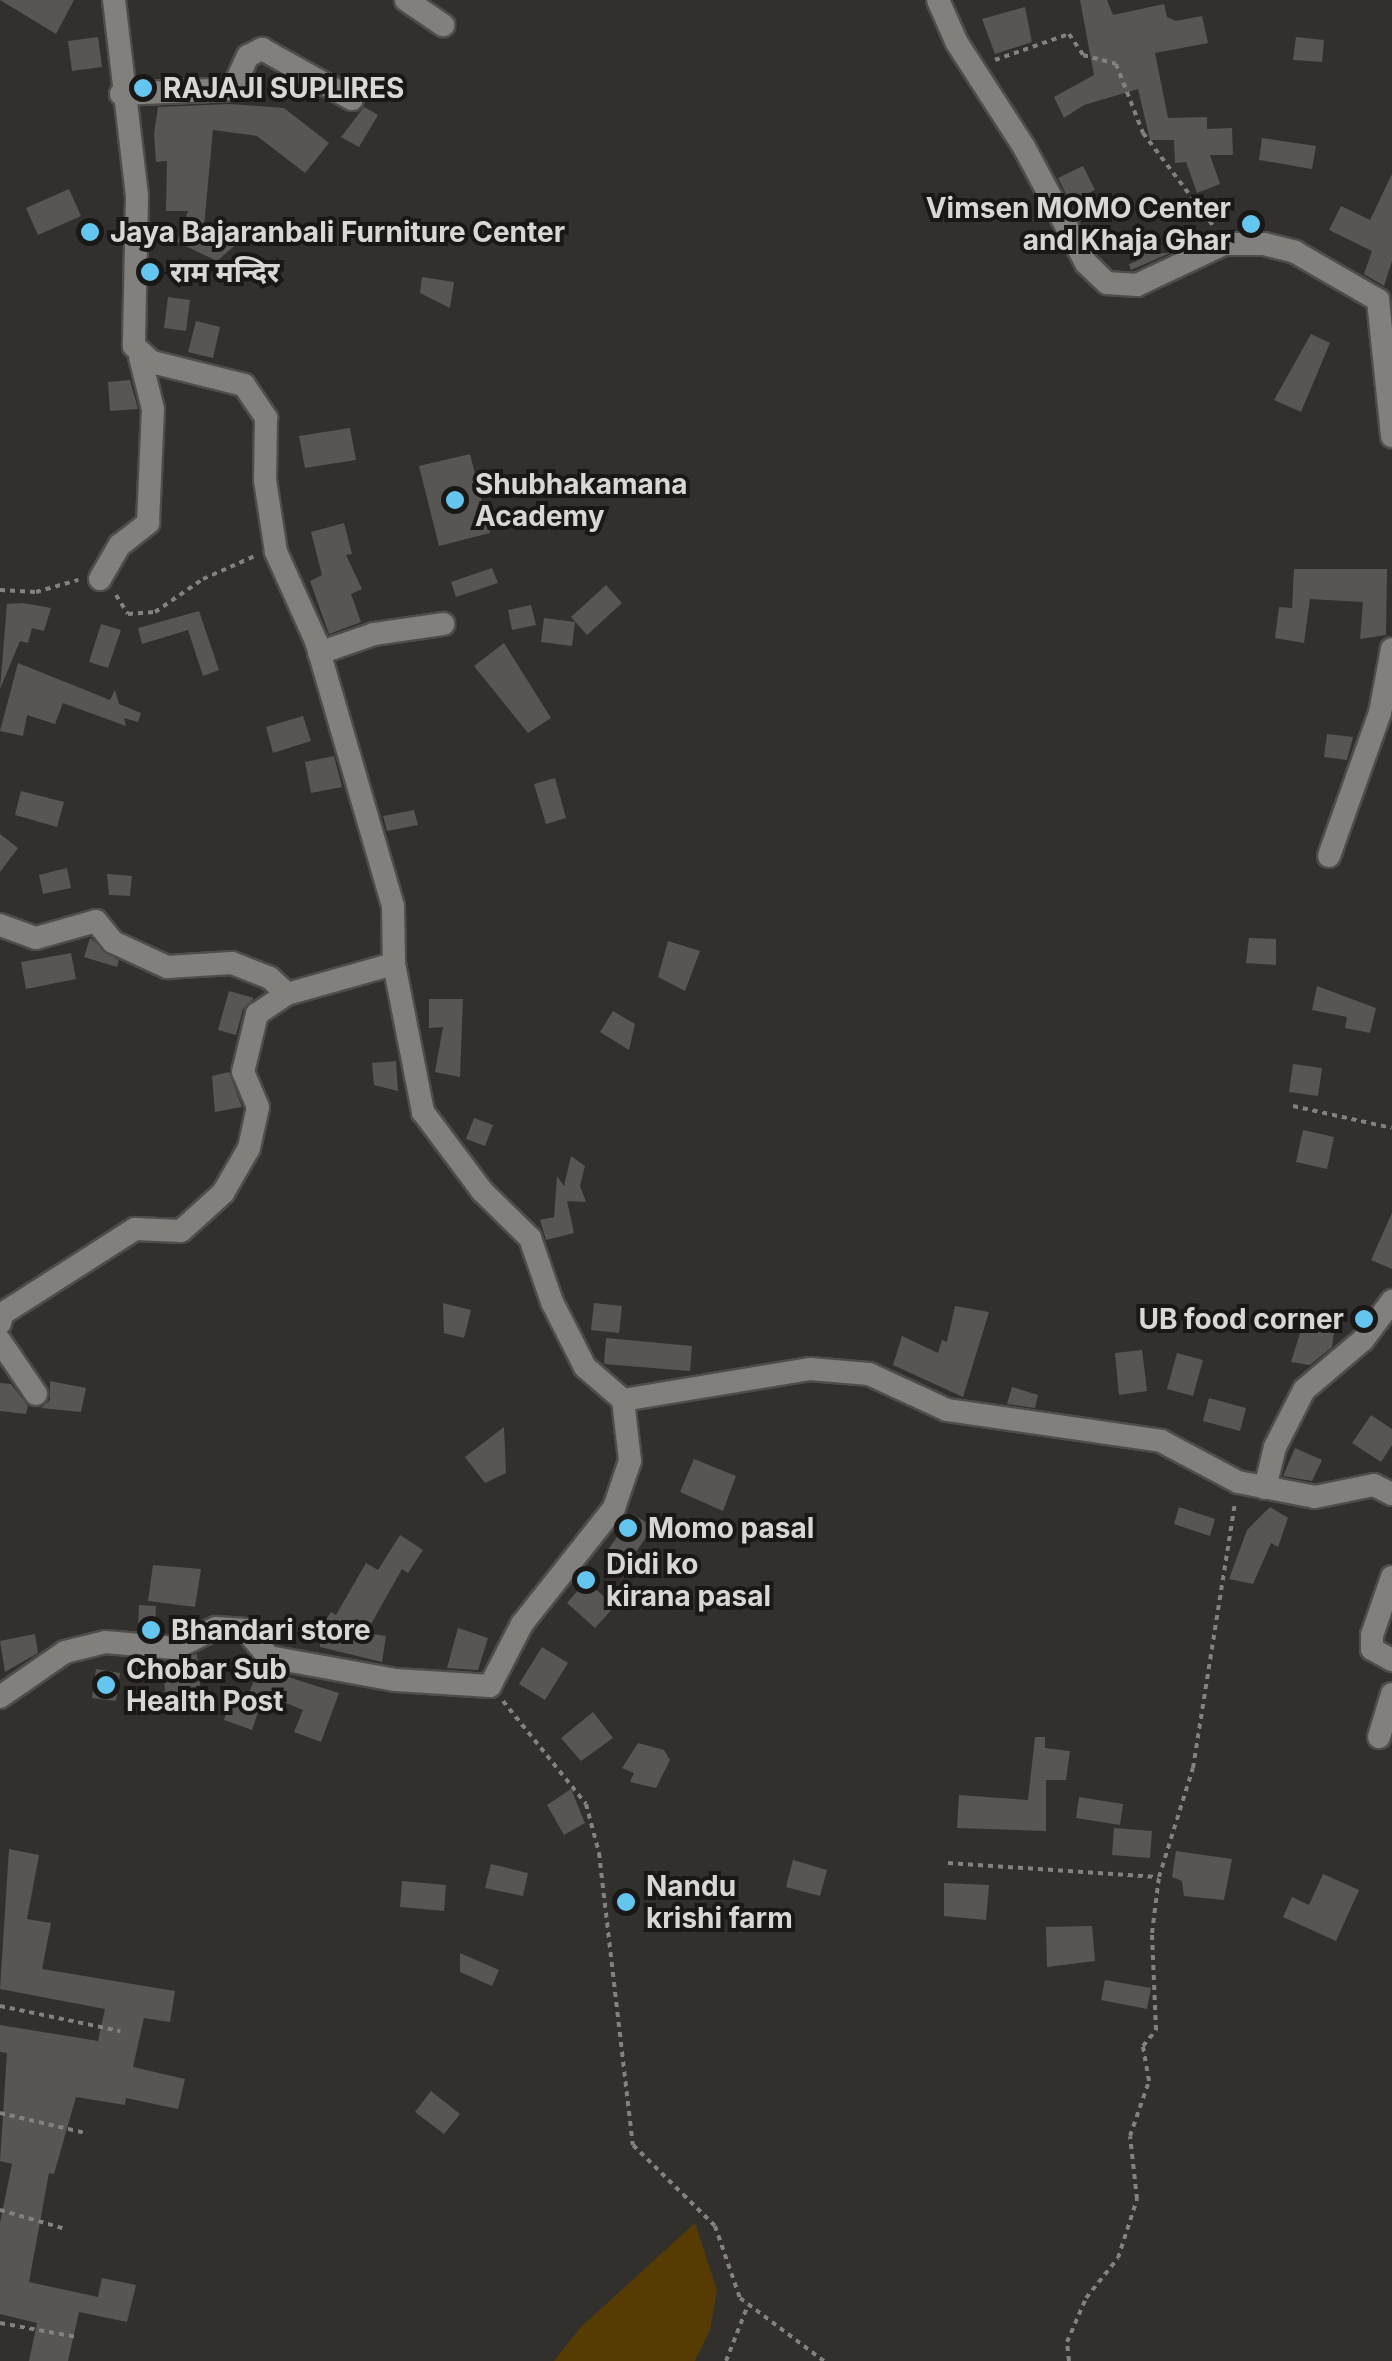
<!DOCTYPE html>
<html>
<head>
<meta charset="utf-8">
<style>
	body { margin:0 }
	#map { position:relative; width:1392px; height:2361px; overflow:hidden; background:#32302d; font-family:Inter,"Noto Sans Devanagari",sans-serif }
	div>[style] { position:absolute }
	.green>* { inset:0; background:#563b03 }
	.building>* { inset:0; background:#585653 }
	.path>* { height:4px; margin-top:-2px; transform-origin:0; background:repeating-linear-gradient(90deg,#848280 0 5px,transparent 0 10px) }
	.roads { filter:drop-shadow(2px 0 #4e4d4b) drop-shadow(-2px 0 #4e4d4b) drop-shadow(0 2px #4e4d4b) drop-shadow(0 -2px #4e4d4b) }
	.minor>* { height:22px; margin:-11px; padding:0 11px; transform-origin:11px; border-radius:11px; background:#82807c }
	.dots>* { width:28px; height:28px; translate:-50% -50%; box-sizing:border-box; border:5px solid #191817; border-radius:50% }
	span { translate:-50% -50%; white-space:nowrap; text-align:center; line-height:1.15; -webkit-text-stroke:8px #191817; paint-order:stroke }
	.poi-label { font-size:28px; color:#d8d7d6; font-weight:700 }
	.left { translate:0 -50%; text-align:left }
	.right { translate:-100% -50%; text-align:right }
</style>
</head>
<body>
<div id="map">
	<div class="green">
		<div style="clip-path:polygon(695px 2223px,717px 2290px,710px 2330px,695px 2361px,554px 2361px,581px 2327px)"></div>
	</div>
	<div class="building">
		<div style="clip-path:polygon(0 0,74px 0,56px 34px)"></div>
		<div style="clip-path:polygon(1080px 0,1107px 0,1113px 15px,1164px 4px,1167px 17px,1176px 21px,1202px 16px,1208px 43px,1155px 53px,1168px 118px,1207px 117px,1207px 129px,1232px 128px,1233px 155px,1210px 155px,1220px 184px,1197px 193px,1186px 162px,1175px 163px,1174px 140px,1150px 140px,1138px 89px,1084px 105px,1064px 118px,1054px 97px,1094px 75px)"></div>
		<div style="clip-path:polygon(1025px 7px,1032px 42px,995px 54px,982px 19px)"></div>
		<div style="clip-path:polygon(98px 37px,102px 67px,72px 71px,68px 41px)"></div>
		<div style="clip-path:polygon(1296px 37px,1324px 40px,1322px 62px,1293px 60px)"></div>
		<div style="clip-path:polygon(230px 104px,284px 108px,329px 143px,305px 173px,257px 136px,213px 130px,204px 226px,230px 229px,240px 241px,217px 261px,177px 242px,188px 211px,166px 211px,167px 161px,156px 162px,154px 134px,158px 107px)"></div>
		<div style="clip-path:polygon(364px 107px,378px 115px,359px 147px,341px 137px)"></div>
		<div style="clip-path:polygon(1262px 138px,1316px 146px,1312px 169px,1259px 160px)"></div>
		<div style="clip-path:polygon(1083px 166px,1095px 190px,1070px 202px,1058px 178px)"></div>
		<div style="clip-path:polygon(1392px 174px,1392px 261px,1384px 286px,1364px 274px,1372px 251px,1329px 230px,1341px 206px,1370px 220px)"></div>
		<div style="clip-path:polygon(69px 189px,81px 216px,38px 235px,26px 208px)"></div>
		<div style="clip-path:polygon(1152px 232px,1159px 253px,1170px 253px,1131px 270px,1129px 264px,1137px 261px,1129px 239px)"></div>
		<div style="clip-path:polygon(422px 277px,454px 282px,450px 308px,420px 293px)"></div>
		<div style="clip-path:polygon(168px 297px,190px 300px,186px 331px,164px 328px)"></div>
		<div style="clip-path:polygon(196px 321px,220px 327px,213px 358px,188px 352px)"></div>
		<div style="clip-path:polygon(1311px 334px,1330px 343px,1301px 412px,1274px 400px)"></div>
		<div style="clip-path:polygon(130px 380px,138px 409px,110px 411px,108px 382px)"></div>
		<div style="clip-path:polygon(350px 428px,356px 460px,305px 468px,299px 436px)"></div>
		<div style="clip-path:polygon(470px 454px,490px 533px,439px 546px,419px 466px)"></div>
		<div style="clip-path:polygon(344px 523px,352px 554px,346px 555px,362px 589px,351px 594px,361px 622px,329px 634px,310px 581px,322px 575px,311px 532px)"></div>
		<div style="clip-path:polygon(492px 568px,498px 583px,456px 597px,451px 582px)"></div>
		<div style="clip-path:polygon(1294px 569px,1387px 569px,1386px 635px,1360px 639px,1363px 602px,1310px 599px,1304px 643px,1275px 638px,1279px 607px,1292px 608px)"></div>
		<div style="clip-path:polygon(606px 585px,622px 603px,587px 635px,571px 617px)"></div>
		<div style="clip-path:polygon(23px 603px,51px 608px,44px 631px,32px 628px,28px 643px,20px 641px,0 689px,7px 604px)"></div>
		<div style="clip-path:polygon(531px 605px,536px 625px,512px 630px,508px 610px)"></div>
		<div style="clip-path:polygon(199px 611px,219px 670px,203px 676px,188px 630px,142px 644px,138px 628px)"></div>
		<div style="clip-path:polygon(544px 618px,575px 622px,572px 646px,541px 642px)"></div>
		<div style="clip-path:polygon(101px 624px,121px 630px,108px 668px,89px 662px)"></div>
		<div style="clip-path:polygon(504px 643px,551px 718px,528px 733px,474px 666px)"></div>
		<div style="clip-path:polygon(18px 663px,110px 700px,115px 690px,119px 704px,141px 713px,138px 722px,124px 718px,126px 726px,63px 703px,55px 724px,27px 715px,23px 736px,0 731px)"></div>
		<div style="clip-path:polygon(303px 716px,311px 741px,273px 753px,266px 727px)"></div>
		<div style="clip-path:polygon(1327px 734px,1353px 737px,1347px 760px,1324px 757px)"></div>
		<div style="clip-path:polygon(334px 756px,342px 787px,311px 793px,305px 762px)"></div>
		<div style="clip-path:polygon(555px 778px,566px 818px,546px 824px,534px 784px)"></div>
		<div style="clip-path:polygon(21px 791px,64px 802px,57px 827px,15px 815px)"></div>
		<div style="clip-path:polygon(414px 810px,418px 825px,387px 831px,383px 816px)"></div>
		<div style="clip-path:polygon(0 834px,18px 848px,0 872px)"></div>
		<div style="clip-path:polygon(67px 868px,71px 888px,43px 894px,39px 875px)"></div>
		<div style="clip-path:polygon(107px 874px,132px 876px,130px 896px,109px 895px)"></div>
		<div style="clip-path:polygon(90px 938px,119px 961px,117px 967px,84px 957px)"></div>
		<div style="clip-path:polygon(1249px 938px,1276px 939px,1276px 965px,1246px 963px)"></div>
		<div style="clip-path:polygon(668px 941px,700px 951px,685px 991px,658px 977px)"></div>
		<div style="clip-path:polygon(71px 953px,76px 979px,26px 989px,21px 962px)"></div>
		<div style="clip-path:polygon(1317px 986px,1376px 1008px,1370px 1033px,1345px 1028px,1347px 1017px,1312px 1010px)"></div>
		<div style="clip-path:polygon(229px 991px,254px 998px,243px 1009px,236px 1035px,218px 1030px)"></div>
		<div style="clip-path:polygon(429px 999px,463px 999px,460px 1077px,435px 1072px,443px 1027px,429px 1028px)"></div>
		<div style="clip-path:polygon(613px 1011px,635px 1024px,629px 1050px,600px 1032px)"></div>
		<div style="clip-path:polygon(396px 1061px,398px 1091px,374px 1085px,372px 1063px)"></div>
		<div style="clip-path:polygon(1293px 1064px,1322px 1068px,1318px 1096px,1289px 1092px)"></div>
		<div style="clip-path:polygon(229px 1072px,242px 1107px,215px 1112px,212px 1076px)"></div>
		<div style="clip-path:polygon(474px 1118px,493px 1125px,485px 1146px,466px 1139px)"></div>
		<div style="clip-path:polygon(1303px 1130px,1334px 1137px,1327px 1169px,1296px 1162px)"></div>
		<div style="clip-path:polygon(571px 1156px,585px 1166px,580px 1186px,586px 1202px,567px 1201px,574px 1233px,546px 1240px,540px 1220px,554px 1217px,557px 1176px,564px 1186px)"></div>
		<div style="clip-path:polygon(1392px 1213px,1392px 1269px,1371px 1260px)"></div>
		<div style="clip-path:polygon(443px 1303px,471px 1310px,464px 1338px,444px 1333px)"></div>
		<div style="clip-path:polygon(594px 1303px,622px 1306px,619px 1333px,591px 1330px)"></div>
		<div style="clip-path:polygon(955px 1306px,989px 1312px,963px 1397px,893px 1365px,902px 1336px,938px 1353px,942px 1340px,947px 1342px)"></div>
		<div style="clip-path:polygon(1302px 1327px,1334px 1332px,1332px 1347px,1310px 1365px,1291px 1362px)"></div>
		<div style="clip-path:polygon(606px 1338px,692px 1346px,690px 1371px,604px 1364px)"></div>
		<div style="clip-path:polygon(1142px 1350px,1147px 1391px,1119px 1395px,1115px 1353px)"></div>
		<div style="clip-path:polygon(1177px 1353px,1203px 1360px,1193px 1396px,1167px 1389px)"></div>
		<div style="clip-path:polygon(50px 1381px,86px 1388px,81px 1412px,41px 1408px,50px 1400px)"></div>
		<div style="clip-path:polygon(0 1383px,11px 1384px,28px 1406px,26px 1414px,0 1411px)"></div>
		<div style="clip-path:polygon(1012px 1387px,1038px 1395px,1035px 1408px,1007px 1404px)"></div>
		<div style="clip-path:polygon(1209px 1398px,1246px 1408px,1240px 1431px,1203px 1421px)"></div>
		<div style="clip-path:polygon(1371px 1415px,1392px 1429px,1392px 1445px,1381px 1462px,1352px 1443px)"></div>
		<div style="clip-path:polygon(504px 1427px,506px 1473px,485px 1483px,465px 1457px)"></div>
		<div style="clip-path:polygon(1295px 1448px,1322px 1460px,1312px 1481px,1283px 1476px)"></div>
		<div style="clip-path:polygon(694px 1459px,736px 1476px,723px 1511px,680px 1492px)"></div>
		<div style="clip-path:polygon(1179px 1507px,1215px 1519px,1210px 1536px,1174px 1524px)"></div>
		<div style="clip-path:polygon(1270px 1507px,1288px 1518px,1278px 1547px,1271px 1543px,1253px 1584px,1229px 1579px,1247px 1530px)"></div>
		<div style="clip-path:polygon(633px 1514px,653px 1527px,623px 1571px,603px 1557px)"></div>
		<div style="clip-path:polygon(400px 1535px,423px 1550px,408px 1573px,402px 1569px,366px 1633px,386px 1636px,382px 1662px,320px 1647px,319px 1631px,331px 1612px,336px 1615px,366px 1563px,378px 1570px)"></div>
		<div style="clip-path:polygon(153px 1565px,201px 1569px,195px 1607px,148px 1601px)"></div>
		<div style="clip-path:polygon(586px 1581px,615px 1606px,595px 1628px,567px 1603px)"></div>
		<div style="clip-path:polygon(139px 1605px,156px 1606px,155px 1631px,138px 1630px)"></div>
		<div style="clip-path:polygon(458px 1628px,488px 1638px,478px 1670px,447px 1668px)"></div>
		<div style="clip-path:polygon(35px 1634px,38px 1653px,5px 1672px,0 1641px)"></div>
		<div style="clip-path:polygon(542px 1647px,568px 1663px,545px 1700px,519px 1684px)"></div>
		<div style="clip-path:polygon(197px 1654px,201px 1692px,165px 1694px,163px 1662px)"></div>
		<div style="clip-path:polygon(259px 1668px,339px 1693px,321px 1742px,294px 1732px,303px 1710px,264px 1694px,252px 1730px,224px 1720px,234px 1690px,248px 1695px)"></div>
		<div style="clip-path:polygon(96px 1669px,120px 1673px,116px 1701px,92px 1698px)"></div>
		<div style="clip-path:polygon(593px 1712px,613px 1738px,581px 1761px,561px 1738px)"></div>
		<div style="clip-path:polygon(1035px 1737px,1045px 1737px,1045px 1748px,1070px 1751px,1066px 1780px,1046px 1780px,1046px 1831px,957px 1828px,959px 1795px,1028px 1800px)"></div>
		<div style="clip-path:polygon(638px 1743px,664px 1750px,670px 1760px,656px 1788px,630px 1782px,634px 1773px,622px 1768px)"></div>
		<div style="clip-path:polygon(571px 1789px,585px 1823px,564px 1835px,547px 1805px)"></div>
		<div style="clip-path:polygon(1079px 1797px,1123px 1804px,1120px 1825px,1076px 1818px)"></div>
		<div style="clip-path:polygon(1114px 1828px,1152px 1831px,1150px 1858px,1112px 1855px)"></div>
		<div style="clip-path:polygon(9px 1849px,39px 1855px,27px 1919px,51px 1923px,42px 1969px,175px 1991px,170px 2022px,144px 2018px,133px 2067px,185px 2079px,178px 2109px,126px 2098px,125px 2105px,76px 2097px,54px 2174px,49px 2173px,29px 2282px,98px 2297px,102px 2278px,136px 2285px,127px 2322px,79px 2312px,68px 2361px,29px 2361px,37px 2323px,0 2314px,0 2223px,12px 2164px,0 2161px,7px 2053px,0 2052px,0 2025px,98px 2041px,105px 2009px,0 1989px)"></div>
		<div style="clip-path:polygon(1176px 1851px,1232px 1859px,1224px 1900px,1184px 1896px,1182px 1881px,1172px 1877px)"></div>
		<div style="clip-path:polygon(793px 1860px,827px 1870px,820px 1896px,786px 1887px)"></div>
		<div style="clip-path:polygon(491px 1864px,528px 1873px,523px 1896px,485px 1888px)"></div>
		<div style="clip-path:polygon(1323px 1874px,1359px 1890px,1336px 1941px,1283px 1917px,1292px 1897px,1309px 1905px)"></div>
		<div style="clip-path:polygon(402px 1881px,446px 1885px,444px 1911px,400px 1907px)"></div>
		<div style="clip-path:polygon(944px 1883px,989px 1885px,986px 1920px,944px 1916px)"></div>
		<div style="clip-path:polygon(1092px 1926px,1095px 1961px,1047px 1967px,1046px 1927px)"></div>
		<div style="clip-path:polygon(460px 1953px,499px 1970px,492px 1986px,460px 1972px)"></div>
		<div style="clip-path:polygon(1105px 1980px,1151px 1988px,1147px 2009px,1101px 2000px)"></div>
		<div style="clip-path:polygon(431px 2091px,460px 2114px,444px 2134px,415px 2112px)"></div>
	</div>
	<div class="path">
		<div style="left:995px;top:60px;width:78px;rotate:-19.4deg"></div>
		<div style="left:1069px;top:34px;width:25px;rotate:56deg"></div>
		<div style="left:1083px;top:55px;width:34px;rotate:15deg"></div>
		<div style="left:1116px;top:64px;width:74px;rotate:68.6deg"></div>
		<div style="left:1143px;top:133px;width:118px;rotate:52.9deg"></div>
		<div style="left:0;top:590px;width:36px;rotate:3deg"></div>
		<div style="left:36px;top:592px;width:44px;rotate:-15.9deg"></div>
		<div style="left:116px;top:595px;width:22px;rotate:58deg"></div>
		<div style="left:128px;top:614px;width:27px;rotate:-4deg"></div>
		<div style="left:155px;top:612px;width:58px;rotate:-34.5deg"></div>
		<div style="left:203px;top:579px;width:57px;rotate:-23.9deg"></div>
		<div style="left:1293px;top:1106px;width:101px;rotate:12.5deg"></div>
		<div style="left:503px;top:1701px;width:132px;rotate:51.1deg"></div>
		<div style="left:586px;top:1804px;width:51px;rotate:75.1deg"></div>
		<div style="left:599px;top:1853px;width:294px;rotate:83.4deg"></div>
		<div style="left:633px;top:2145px;width:115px;rotate:44.6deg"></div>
		<div style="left:715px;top:2226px;width:76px;rotate:70.9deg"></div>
		<div style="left:740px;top:2298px;width:105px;rotate:36.9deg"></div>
		<div style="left:948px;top:1863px;width:210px;rotate:3.8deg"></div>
		<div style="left:0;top:2006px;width:123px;rotate:11.8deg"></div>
		<div style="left:0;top:2113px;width:87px;rotate:13.2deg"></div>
		<div style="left:0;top:2210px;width:65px;rotate:16.2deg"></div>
		<div style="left:0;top:2323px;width:77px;rotate:10.4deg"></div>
		<div style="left:726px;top:2361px;width:60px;rotate:-68.6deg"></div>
		<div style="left:1069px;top:2361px;width:19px;rotate:-96deg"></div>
		<div style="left:1067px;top:2342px;width:48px;rotate:-66.6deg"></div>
		<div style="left:1086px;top:2298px;width:51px;rotate:-51.3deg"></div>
		<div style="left:1118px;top:2258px;width:62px;rotate:-72.1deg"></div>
		<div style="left:1137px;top:2199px;width:63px;rotate:-96.3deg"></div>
		<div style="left:1130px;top:2136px;width:58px;rotate:-70.9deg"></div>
		<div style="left:1149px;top:2081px;width:36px;rotate:-100deg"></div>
		<div style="left:1143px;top:2046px;width:21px;rotate:-51deg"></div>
		<div style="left:1156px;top:2030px;width:97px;rotate:-92.4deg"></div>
		<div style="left:1152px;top:1933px;width:56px;rotate:-82.9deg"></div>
		<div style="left:1159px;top:1877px;width:114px;rotate:-72.7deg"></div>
		<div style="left:1193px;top:1768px;width:269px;rotate:-81deg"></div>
	</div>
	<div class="roads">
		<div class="minor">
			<div style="left:114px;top:0;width:198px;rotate:83.3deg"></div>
			<div style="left:137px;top:197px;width:149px;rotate:91.2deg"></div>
			<div style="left:134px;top:346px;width:24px;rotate:42deg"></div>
			<div style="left:152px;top:362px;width:95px;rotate:14deg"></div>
			<div style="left:244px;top:385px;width:40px;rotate:56deg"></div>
			<div style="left:266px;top:418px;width:62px;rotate:90.9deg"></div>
			<div style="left:265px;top:480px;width:73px;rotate:81.3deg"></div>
			<div style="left:276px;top:552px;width:98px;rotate:65.8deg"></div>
			<div style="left:316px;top:641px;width:276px;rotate:73.8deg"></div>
			<div style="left:393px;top:906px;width:58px;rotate:89deg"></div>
			<div style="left:394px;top:964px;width:151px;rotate:78.9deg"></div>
			<div style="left:423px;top:1112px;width:99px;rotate:53.2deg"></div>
			<div style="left:482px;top:1191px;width:67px;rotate:44.4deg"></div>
			<div style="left:530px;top:1238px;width:68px;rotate:71deg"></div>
			<div style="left:552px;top:1302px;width:73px;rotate:63.1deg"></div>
			<div style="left:585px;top:1367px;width:50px;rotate:41deg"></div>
			<div style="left:623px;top:1400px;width:190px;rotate:-9.4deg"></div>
			<div style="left:810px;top:1369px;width:59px;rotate:4.8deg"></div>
			<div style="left:869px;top:1374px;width:86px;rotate:24.8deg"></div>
			<div style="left:947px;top:1410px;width:216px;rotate:8.2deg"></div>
			<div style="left:1161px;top:1441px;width:87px;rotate:28deg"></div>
			<div style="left:1238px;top:1482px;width:78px;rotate:11deg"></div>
			<div style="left:1315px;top:1497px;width:60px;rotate:-11.5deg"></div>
			<div style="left:1374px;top:1485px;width:20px;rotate:27deg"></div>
			<div style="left:406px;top:0;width:45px;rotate:34deg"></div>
			<div style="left:938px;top:0;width:47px;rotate:66.2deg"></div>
			<div style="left:957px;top:43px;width:124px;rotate:57.2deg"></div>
			<div style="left:1024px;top:147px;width:132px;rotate:61.9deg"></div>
			<div style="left:1086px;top:263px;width:29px;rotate:44deg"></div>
			<div style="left:1107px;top:283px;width:30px;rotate:4deg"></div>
			<div style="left:1137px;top:285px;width:96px;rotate:-25.2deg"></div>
			<div style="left:1224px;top:244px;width:40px"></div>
			<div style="left:1264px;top:244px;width:32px;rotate:14deg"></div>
			<div style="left:1295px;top:252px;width:96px;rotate:30deg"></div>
			<div style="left:1378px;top:300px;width:137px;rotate:84.1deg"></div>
			<div style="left:121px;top:94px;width:112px;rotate:-2.6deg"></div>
			<div style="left:233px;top:89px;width:36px;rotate:-66deg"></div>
			<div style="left:248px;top:56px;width:16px;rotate:-27deg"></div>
			<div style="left:262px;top:49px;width:103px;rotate:29.1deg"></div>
			<div style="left:100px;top:579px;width:39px;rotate:-60deg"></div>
			<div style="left:120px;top:545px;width:36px;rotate:-38deg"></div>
			<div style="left:148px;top:523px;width:114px;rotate:-87.5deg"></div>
			<div style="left:153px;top:409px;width:54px;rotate:-104deg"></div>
			<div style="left:319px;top:653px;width:58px;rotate:-19.1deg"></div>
			<div style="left:374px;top:634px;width:70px;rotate:-8.2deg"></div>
			<div style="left:1329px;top:856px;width:152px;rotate:-70.4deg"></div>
			<div style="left:1380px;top:713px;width:65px;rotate:-79.4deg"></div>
			<div style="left:0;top:925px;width:38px;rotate:20deg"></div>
			<div style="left:36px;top:938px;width:62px;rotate:-15.8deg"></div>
			<div style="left:96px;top:921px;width:27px;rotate:51deg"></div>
			<div style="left:113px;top:942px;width:60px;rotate:24.8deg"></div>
			<div style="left:167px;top:967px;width:65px;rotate:-3.5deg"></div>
			<div style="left:232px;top:963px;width:41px;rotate:21.5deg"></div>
			<div style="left:270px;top:978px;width:23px;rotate:43deg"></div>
			<div style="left:287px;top:994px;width:111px;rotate:-15.7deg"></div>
			<div style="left:0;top:1323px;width:9px;rotate:-77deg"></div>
			<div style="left:2px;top:1314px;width:158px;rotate:-32.6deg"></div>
			<div style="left:135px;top:1229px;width:46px;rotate:2.5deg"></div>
			<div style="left:181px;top:1231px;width:57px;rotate:-42.1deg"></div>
			<div style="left:223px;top:1193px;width:52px;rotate:-60deg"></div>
			<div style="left:249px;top:1148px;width:42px;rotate:-77.6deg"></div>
			<div style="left:258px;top:1107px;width:38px;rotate:-113deg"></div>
			<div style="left:243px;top:1072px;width:60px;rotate:-76.4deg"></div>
			<div style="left:257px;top:1014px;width:36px;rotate:-34deg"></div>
			<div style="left:0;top:1341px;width:64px;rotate:55.8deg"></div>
			<div style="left:1265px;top:1488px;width:42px;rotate:-76.3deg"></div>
			<div style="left:1275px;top:1447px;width:64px;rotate:-63deg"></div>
			<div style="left:1304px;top:1390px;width:77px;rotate:-40.3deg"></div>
			<div style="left:1363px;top:1340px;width:49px;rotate:-53.4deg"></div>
			<div style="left:1392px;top:1577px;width:61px;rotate:109deg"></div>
			<div style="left:1372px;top:1635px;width:14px;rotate:90deg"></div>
			<div style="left:1372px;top:1649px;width:23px;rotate:29deg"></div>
			<div style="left:0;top:1697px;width:79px;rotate:-34.7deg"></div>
			<div style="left:65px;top:1652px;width:41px;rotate:-14deg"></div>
			<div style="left:105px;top:1642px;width:70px;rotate:4.9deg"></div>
			<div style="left:175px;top:1648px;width:46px;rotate:-26deg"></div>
			<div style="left:216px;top:1628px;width:30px;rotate:4deg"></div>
			<div style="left:246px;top:1630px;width:35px;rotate:50deg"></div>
			<div style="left:269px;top:1657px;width:129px;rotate:10.3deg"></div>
			<div style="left:396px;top:1680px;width:94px;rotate:3.7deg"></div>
			<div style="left:490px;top:1686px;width:70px;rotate:-62.7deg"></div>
			<div style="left:522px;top:1624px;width:148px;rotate:-51.6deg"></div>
			<div style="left:614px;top:1508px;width:50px;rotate:-71.2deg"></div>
			<div style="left:630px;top:1461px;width:61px;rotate:-96.5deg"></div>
			<div style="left:1379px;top:1737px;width:45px;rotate:-73.2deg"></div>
		</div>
	</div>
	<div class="dots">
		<div style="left:143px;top:88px;background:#64c5ee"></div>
		<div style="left:1251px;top:224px;background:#64c5ee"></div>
		<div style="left:90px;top:232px;background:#64c5ee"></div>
		<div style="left:150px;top:272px;background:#64c5ee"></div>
		<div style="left:455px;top:500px;background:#64c5ee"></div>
		<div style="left:1364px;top:1319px;background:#64c5ee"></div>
		<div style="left:628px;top:1528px;background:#64c5ee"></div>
		<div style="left:586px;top:1580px;background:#64c5ee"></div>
		<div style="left:151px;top:1630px;background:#64c5ee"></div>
		<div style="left:106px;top:1685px;background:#64c5ee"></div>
		<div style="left:626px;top:1902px;background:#64c5ee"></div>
	</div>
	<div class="poi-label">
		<span class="left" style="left:163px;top:88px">RAJAJI SUPLIRES</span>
		<span class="right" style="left:1231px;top:224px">Vimsen MOMO Center<br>and Khaja Ghar</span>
		<span class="left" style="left:110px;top:232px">Jaya Bajaranbali Furniture Center</span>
		<span class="left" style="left:170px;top:272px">राम मन्दिर</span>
		<span class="left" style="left:475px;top:500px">Shubhakamana<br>Academy</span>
		<span class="right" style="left:1344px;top:1319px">UB food corner</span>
		<span class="left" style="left:648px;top:1528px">Momo pasal</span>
		<span class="left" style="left:606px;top:1580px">Didi ko<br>kirana pasal</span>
		<span class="left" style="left:171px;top:1630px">Bhandari store</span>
		<span class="left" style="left:126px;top:1685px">Chobar Sub<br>Health Post</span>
		<span class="left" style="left:646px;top:1902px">Nandu<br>krishi farm</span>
	</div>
</div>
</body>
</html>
